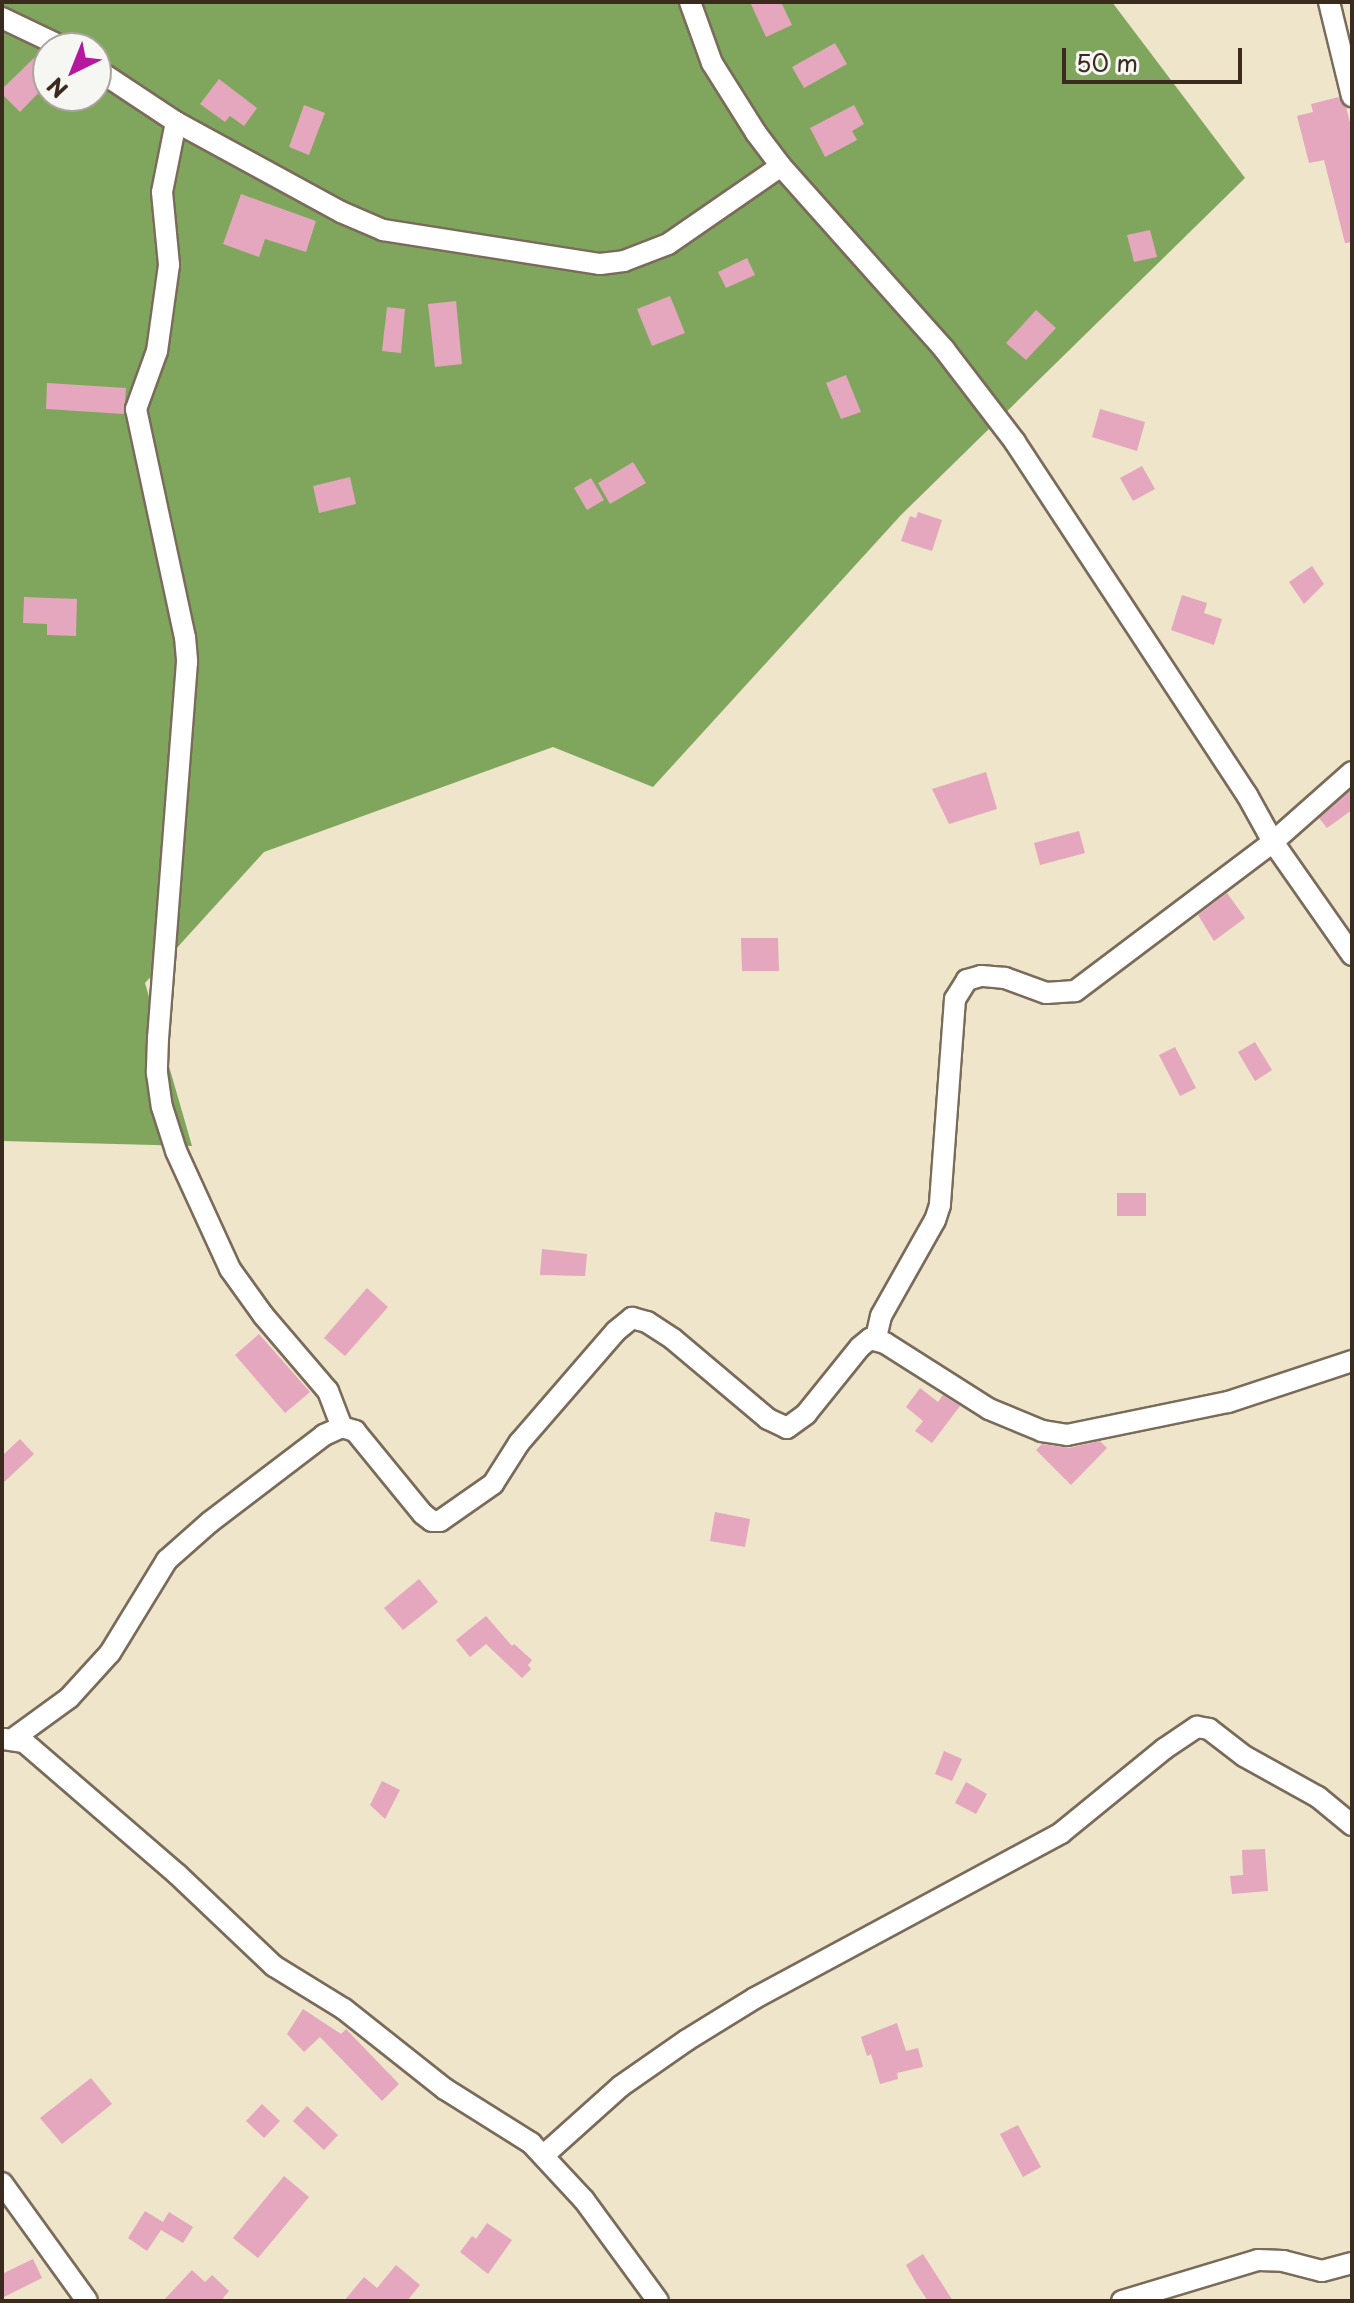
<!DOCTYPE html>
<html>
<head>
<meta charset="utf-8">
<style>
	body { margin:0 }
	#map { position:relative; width:1354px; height:2303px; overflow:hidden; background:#eee5ca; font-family:"Playpen Sans",sans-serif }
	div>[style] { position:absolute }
	.forest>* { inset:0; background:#7fa65c }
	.building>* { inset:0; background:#e4a7bd }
	.roads { filter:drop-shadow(2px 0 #7a6b5a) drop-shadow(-2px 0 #7a6b5a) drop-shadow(0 2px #7a6b5a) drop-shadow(0 -2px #7a6b5a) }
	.minor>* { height:20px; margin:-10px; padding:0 10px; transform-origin:10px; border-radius:10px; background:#fff }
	span { translate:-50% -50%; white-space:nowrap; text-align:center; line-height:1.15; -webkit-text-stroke:6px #f6f6f2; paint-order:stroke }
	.frame { position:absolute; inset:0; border:4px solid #3b2a1e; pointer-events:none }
	.north { position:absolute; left:32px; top:32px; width:80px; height:80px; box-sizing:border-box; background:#f6f6f2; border:2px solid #aba49d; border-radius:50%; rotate:223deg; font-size:22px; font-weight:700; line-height:32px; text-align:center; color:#3b2a1e }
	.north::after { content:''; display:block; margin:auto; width:28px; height:36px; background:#b5179e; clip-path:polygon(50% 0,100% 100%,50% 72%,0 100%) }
	.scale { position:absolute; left:1062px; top:48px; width:180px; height:36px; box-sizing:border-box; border:4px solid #3b2a1e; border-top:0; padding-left:10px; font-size:24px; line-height:28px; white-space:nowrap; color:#3b2a1e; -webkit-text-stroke:6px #f6f6f2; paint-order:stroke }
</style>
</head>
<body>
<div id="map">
	<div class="forest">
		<div style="clip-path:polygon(evenodd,2px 2px,1112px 2px,1245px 178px,901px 515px,653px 787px,553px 747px,264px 852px,145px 983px,192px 1146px,2px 1141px,2px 2px,48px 48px,96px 48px,96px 96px,48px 96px,48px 48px)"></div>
	</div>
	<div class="building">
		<div style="clip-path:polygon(750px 2px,781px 2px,792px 25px,766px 37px)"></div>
		<div style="clip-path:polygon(835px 43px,847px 64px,804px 88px,792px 67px)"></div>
		<div style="clip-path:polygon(34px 58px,48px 72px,48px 83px,20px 112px,2px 94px,2px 89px)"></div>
		<div style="clip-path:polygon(219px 79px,257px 108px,244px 126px,230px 116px,225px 122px,200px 104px)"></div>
		<div style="clip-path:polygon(1339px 97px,1346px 107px,1352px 130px,1352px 242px,1345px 243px,1324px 160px,1309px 163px,1297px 116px,1313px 112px,1311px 104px)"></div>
		<div style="clip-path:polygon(304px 105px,325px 113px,309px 155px,289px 147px)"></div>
		<div style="clip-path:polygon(854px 105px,864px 124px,852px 131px,857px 140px,825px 157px,810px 128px)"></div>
		<div style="clip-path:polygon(241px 194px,316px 221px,306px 252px,265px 239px,259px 257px,223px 244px)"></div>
		<div style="clip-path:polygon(1150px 230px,1157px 257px,1134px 262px,1127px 235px)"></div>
		<div style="clip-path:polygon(747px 258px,755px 275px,726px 288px,718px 272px)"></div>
		<div style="clip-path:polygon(670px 296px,685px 333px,652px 346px,637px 309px)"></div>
		<div style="clip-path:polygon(456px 301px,462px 364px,435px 367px,428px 304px)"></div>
		<div style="clip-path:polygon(387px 307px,405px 309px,401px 353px,382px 351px)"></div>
		<div style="clip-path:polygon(1036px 310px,1056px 328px,1026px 360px,1006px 343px)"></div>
		<div style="clip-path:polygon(846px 375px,861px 412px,841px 419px,826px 383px)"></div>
		<div style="clip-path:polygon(47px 383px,126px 388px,124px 414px,46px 409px)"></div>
		<div style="clip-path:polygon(1100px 409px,1145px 422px,1137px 451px,1092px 437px)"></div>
		<div style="clip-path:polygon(633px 462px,646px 483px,610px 504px,598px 483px)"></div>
		<div style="clip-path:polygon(1142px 466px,1155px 489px,1133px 501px,1120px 478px)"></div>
		<div style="clip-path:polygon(350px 477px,356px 504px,319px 513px,313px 486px)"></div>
		<div style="clip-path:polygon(591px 478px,604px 500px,587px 510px,574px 488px)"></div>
		<div style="clip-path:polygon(918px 512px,942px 520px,932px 551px,901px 541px,910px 516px,916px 518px)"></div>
		<div style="clip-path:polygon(1312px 566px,1324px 584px,1304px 604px,1289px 582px)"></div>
		<div style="clip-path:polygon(1182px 595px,1207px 603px,1204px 613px,1222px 619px,1214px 645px,1171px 630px)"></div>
		<div style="clip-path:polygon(24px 597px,77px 599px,76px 636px,47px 635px,47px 624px,23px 623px)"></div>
		<div style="clip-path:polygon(986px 772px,997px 809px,949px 824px,932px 789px)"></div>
		<div style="clip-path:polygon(1352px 789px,1352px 810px,1327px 828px,1319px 818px)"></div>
		<div style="clip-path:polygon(1079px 831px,1085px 853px,1040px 865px,1034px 843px)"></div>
		<div style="clip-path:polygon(1227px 893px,1245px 918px,1214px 941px,1198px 915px)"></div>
		<div style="clip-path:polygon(741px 938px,778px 938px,779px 971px,742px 971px)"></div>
		<div style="clip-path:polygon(1255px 1042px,1272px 1070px,1255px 1081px,1238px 1052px)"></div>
		<div style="clip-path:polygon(1175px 1047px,1196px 1088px,1180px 1096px,1159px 1055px)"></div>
		<div style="clip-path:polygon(1117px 1193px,1146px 1193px,1146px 1216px,1117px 1216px)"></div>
		<div style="clip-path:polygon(542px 1249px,587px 1254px,585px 1276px,540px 1275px)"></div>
		<div style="clip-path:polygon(367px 1288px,388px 1307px,345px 1356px,324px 1338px)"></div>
		<div style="clip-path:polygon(259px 1334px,310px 1392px,285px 1413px,235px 1355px)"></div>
		<div style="clip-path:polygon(920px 1388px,938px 1402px,943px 1395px,960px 1406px,932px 1443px,915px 1431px,923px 1421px,906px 1407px)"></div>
		<div style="clip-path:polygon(20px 1439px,34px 1454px,2px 1484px,2px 1456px)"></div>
		<div style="clip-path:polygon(1100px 1441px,1107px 1448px,1071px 1485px,1036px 1450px,1042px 1444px,1069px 1448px)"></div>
		<div style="clip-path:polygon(715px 1512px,750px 1519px,745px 1547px,710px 1541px)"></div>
		<div style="clip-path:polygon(419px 1579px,438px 1602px,403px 1630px,384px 1608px)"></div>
		<div style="clip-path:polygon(486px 1616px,512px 1646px,514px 1644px,532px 1660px,528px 1665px,531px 1669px,522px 1678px,486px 1644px,470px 1657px,456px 1640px)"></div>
		<div style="clip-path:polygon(944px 1751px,962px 1759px,952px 1781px,935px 1774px)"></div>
		<div style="clip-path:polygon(382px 1781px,400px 1790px,385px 1819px,370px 1805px)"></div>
		<div style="clip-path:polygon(966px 1782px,987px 1794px,976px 1814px,955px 1803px)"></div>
		<div style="clip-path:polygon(1265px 1849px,1268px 1891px,1232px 1894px,1230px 1876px,1243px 1875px,1242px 1850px)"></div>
		<div style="clip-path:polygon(303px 2009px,341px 2034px,346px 2029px,399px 2084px,382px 2101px,320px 2037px,304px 2052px,287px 2034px)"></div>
		<div style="clip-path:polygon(897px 2023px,906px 2051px,918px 2048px,923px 2067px,897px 2073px,898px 2079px,880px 2084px,871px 2054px,867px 2056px,861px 2037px)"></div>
		<div style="clip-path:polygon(91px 2078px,112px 2104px,62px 2144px,40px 2118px)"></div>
		<div style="clip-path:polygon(262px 2104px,280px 2121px,264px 2138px,246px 2121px)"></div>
		<div style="clip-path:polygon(307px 2106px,338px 2135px,324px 2150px,293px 2121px)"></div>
		<div style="clip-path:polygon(1018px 2125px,1041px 2167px,1023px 2177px,1000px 2134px)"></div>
		<div style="clip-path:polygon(284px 2176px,309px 2197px,258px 2258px,233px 2238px)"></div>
		<div style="clip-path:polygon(145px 2211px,163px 2222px,169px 2212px,193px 2227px,183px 2243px,161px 2230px,147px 2251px,128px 2238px)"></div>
		<div style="clip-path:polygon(487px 2223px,512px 2240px,488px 2274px,460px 2252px,472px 2236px,476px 2239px)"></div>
		<div style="clip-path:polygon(923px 2254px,953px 2301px,928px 2301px,916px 2283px,906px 2265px)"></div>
		<div style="clip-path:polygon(33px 2259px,42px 2278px,2px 2298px,2px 2274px)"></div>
		<div style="clip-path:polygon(396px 2265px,420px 2285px,407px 2301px,344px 2301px,364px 2277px,377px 2288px)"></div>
		<div style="clip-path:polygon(192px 2270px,205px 2282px,212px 2275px,229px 2291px,223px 2298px,226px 2301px,163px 2301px)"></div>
	</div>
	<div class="roads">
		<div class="minor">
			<div style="left:690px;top:2px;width:65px;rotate:70.2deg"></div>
			<div style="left:712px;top:63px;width:83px;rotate:57.8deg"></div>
			<div style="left:756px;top:133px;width:41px;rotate:52.9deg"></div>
			<div style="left:781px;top:166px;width:245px;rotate:48.3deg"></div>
			<div style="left:944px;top:349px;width:117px;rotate:52.6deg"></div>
			<div style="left:1015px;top:442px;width:422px;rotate:56.7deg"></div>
			<div style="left:1247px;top:795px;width:54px;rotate:61deg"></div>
			<div style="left:1273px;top:842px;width:248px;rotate:143deg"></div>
			<div style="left:1075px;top:991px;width:29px;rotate:176deg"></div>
			<div style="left:1046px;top:993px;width:44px;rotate:-159.9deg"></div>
			<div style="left:1005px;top:978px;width:24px;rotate:-175deg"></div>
			<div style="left:981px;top:976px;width:15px;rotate:164deg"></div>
			<div style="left:967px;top:980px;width:22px;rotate:122deg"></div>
			<div style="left:955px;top:999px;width:207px;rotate:94.2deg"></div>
			<div style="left:940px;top:1205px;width:16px;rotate:108deg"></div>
			<div style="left:935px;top:1220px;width:110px;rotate:119.4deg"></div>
			<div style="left:881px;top:1316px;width:23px;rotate:103deg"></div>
			<div style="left:1329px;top:2px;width:97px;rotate:76.3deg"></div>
			<div style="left:2px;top:18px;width:70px;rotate:25.5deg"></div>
			<div style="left:96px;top:69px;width:96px;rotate:33.5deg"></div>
			<div style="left:176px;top:122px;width:71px;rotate:101.3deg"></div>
			<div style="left:162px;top:192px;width:73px;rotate:84.5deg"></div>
			<div style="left:169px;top:265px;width:87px;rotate:97.9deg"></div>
			<div style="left:157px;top:351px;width:62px;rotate:109.9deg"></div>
			<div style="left:136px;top:409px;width:233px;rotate:77.9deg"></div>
			<div style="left:185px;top:637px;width:25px;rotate:85deg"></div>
			<div style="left:187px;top:662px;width:377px;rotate:94.4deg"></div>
			<div style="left:158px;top:1038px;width:35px;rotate:92deg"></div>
			<div style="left:157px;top:1073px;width:34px;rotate:82deg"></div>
			<div style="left:162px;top:1107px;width:46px;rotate:72.3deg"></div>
			<div style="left:176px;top:1151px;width:130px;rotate:65.4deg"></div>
			<div style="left:230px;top:1269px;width:57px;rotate:54.3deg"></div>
			<div style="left:263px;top:1315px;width:100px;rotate:49.5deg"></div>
			<div style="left:328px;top:1391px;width:39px;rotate:69deg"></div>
			<div style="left:176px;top:122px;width:188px;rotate:28.6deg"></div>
			<div style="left:341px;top:212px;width:46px;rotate:23.2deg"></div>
			<div style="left:383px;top:230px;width:220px;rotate:8.9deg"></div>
			<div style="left:600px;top:264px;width:24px;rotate:-7deg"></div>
			<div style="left:624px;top:261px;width:47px;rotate:-21.1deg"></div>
			<div style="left:668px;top:244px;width:137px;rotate:-34.6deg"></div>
			<div style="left:1352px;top:772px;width:106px;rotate:138.5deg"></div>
			<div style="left:1273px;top:842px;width:138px;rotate:55deg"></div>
			<div style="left:14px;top:1738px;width:68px;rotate:-36deg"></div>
			<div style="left:69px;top:1698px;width:61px;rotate:-47.7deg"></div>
			<div style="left:110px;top:1653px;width:109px;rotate:-58.5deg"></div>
			<div style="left:167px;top:1560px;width:57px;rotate:-41.5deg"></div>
			<div style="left:210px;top:1522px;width:143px;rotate:-37.3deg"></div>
			<div style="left:324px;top:1435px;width:20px;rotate:-24deg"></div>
			<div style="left:342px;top:1427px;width:14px;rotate:17deg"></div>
			<div style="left:355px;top:1431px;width:107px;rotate:50.7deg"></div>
			<div style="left:423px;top:1514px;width:11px;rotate:38deg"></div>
			<div style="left:432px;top:1521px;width:8px"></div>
			<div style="left:440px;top:1521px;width:65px;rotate:-34.9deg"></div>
			<div style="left:493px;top:1484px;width:49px;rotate:-57.6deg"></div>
			<div style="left:519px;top:1443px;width:148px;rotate:-49.1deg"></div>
			<div style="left:616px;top:1331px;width:21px;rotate:-39deg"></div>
			<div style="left:632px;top:1318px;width:16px;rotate:15deg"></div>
			<div style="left:647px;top:1322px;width:31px;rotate:33deg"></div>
			<div style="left:673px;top:1339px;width:124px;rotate:40.1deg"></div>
			<div style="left:768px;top:1419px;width:21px;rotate:25deg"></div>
			<div style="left:787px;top:1428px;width:24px;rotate:-36deg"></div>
			<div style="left:806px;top:1414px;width:86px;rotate:-51.1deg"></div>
			<div style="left:860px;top:1347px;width:13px;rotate:-39deg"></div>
			<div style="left:870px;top:1339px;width:16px;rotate:15deg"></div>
			<div style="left:885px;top:1343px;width:123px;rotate:32.4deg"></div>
			<div style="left:989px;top:1409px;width:57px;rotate:22.5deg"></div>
			<div style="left:1042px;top:1431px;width:25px;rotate:9deg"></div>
			<div style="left:1067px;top:1435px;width:164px;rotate:-11.6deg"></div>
			<div style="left:1228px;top:1402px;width:131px;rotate:-18.3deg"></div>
			<div style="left:4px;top:1739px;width:20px;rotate:9deg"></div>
			<div style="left:24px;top:1742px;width:202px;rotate:40.8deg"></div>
			<div style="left:177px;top:1874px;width:134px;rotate:43.5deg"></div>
			<div style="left:274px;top:1966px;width:82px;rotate:31.6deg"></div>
			<div style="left:344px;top:2009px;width:129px;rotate:38.4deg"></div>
			<div style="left:445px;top:2089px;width:102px;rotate:32.1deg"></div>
			<div style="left:531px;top:2143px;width:78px;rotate:47.1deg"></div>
			<div style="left:584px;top:2200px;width:125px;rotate:53.8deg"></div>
			<div style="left:544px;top:2155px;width:103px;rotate:-41.9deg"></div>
			<div style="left:621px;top:2086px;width:80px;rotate:-34.9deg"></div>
			<div style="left:687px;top:2040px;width:80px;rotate:-31.7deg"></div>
			<div style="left:755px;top:1998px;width:348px;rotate:-28.3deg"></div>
			<div style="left:1061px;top:1833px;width:133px;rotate:-39.2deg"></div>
			<div style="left:1164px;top:1749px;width:40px;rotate:-34deg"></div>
			<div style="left:1197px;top:1727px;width:12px;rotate:9deg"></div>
			<div style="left:1209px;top:1729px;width:44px;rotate:37.6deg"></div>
			<div style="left:1244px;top:1756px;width:85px;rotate:29deg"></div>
			<div style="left:1318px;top:1797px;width:44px;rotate:39.5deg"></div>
			<div style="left:2px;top:2183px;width:145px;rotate:54.2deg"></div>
			<div style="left:1122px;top:2301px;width:142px;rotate:-16.8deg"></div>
			<div style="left:1258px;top:2260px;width:25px;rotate:2deg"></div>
			<div style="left:1283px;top:2261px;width:40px;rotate:14.4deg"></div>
			<div style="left:1322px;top:2271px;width:31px;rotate:-15deg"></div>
		</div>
	</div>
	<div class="frame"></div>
	<div class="north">N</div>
	<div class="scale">50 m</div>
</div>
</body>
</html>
